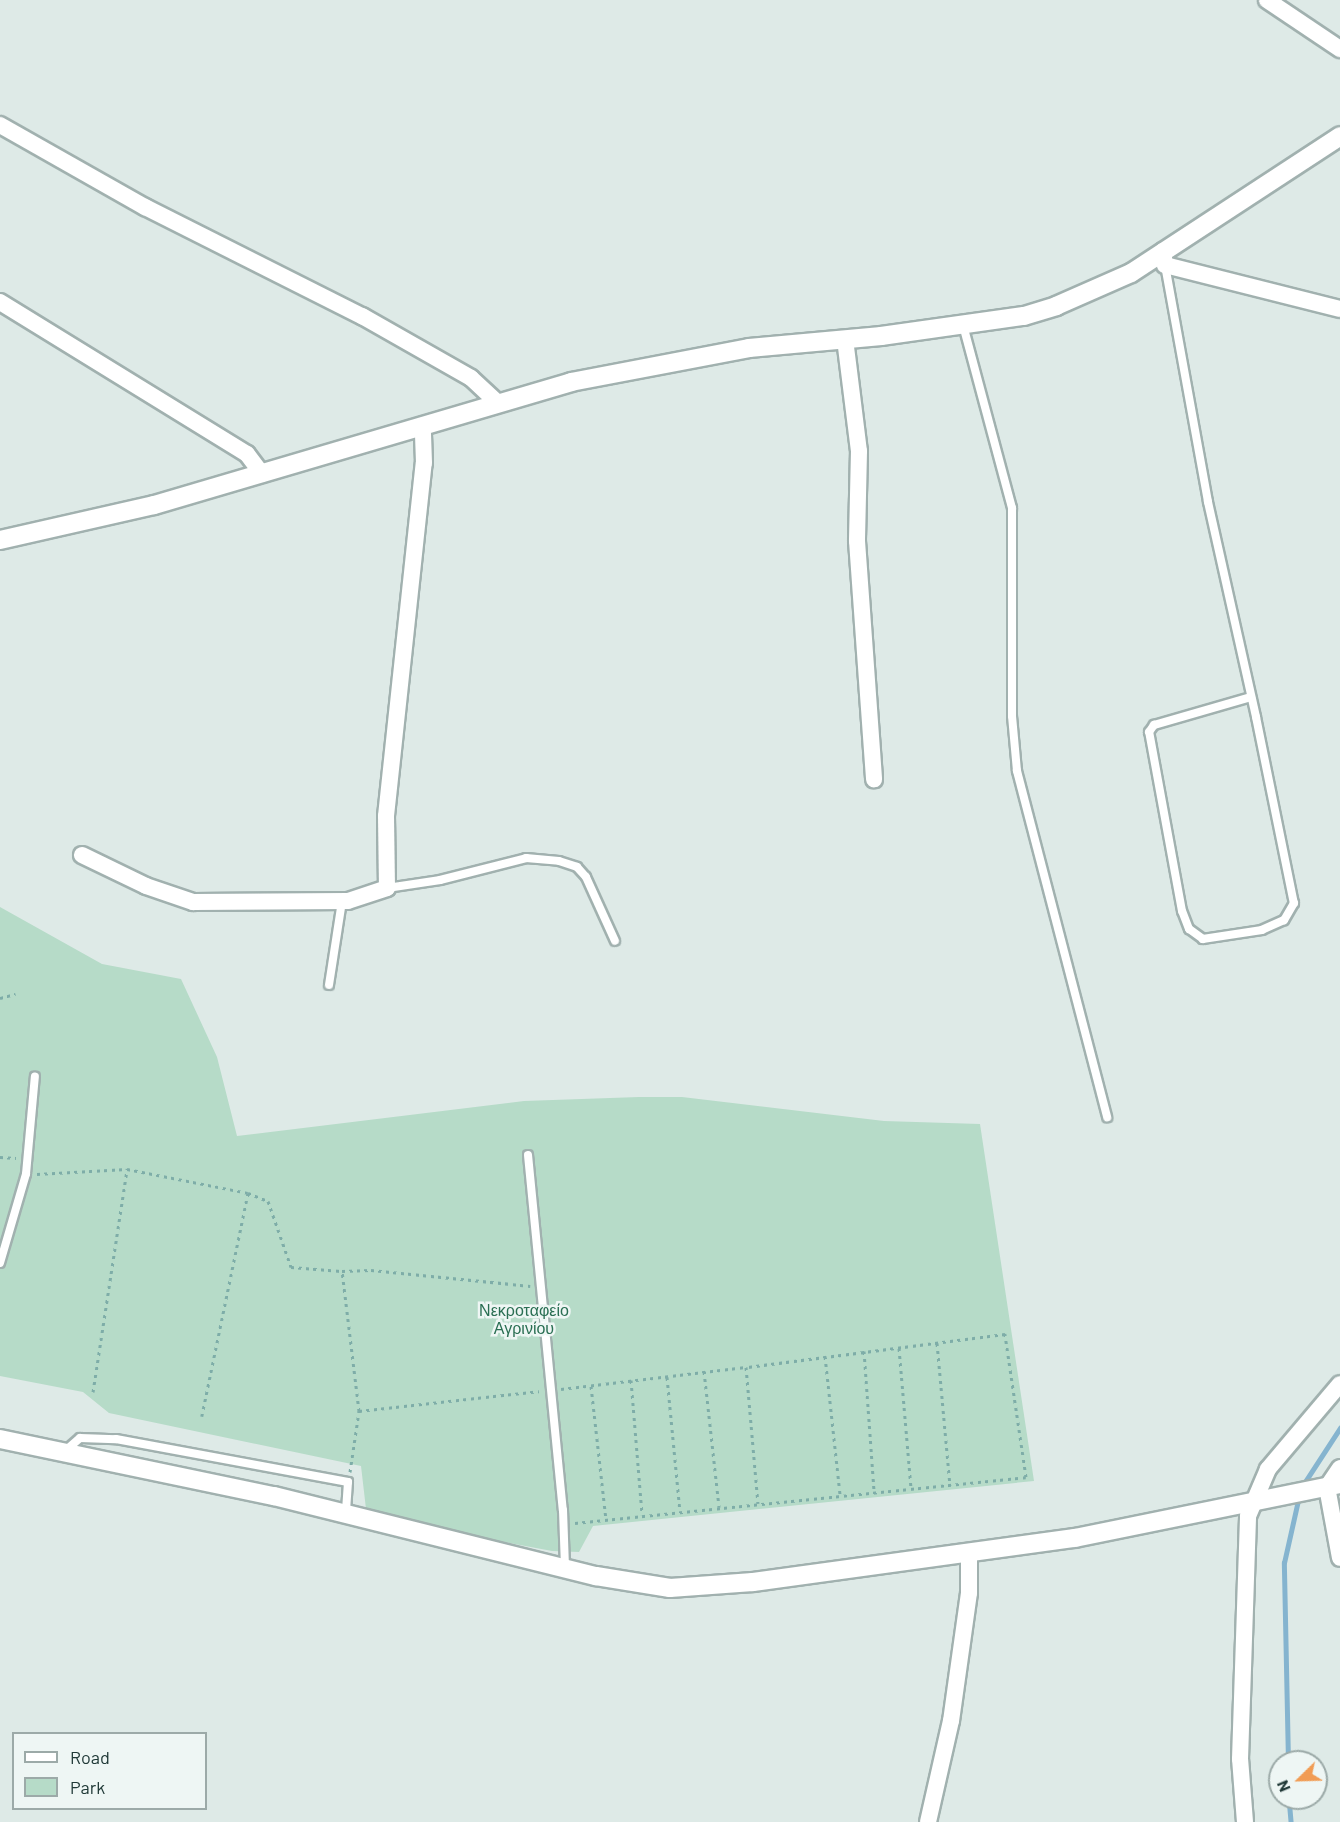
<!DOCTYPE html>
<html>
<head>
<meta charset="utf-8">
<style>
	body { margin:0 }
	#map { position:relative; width:1340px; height:1822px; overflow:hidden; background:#deeae7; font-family:Barlow,sans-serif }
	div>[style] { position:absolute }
	.green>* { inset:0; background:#b6dbc8 }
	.stream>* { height:4.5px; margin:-2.25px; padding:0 2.25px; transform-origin:2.25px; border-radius:2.25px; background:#85b4cf }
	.path>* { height:3px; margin-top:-1.5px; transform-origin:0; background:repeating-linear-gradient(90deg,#7eada8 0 3px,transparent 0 7.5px) }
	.roads { filter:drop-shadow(2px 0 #a1b1af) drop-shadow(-2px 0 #a1b1af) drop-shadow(0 2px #a1b1af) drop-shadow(0 -2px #a1b1af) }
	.lane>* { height:8px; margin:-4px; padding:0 4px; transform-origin:4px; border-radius:4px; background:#fff }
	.street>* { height:16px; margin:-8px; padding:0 8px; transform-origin:8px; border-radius:8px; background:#fff }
	.secondary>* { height:18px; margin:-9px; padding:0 9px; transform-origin:9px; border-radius:9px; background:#fff }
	span { translate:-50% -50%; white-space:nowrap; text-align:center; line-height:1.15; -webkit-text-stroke:5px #eef6f4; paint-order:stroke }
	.park-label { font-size:16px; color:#2a6f53 }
	.legend { position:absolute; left:12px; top:1732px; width:195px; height:78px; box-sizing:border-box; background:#eef6f4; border:2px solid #9caaa8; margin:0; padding:8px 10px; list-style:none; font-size:18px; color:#203937 }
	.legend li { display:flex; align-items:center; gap:12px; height:30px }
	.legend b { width:30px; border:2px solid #9caaa8 }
	.north { position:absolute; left:1268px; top:1750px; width:60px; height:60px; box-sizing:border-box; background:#eef6f4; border:2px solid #9caaa8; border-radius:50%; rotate:247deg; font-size:16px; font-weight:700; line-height:24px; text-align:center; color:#203937 }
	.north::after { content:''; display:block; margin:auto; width:21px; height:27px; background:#f19c54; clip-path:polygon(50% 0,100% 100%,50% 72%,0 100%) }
</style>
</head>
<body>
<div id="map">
	<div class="green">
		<div style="clip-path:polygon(0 907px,102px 964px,181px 979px,217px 1057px,237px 1136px,524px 1101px,639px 1097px,682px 1097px,884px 1121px,980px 1124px,1034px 1481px,593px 1526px,579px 1552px,552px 1551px,457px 1533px,366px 1509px,361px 1466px,109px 1413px,83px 1392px,0 1376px)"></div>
	</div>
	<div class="stream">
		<div style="left:1301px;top:1488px;width:72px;rotate:-57deg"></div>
		<div style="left:1288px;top:1762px;width:199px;rotate:-91.2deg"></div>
		<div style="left:1284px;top:1563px;width:69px;rotate:-77.4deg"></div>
		<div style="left:1289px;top:1798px;width:24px;rotate:85deg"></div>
	</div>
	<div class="path">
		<div style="left:0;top:998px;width:16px;rotate:-15deg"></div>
		<div style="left:0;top:1157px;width:16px;rotate:4deg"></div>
		<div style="left:37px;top:1174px;width:90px;rotate:-3.2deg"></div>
		<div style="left:127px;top:1169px;width:123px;rotate:11.2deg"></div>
		<div style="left:248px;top:1193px;width:228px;rotate:101.7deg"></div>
		<div style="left:248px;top:1193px;width:22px;rotate:22deg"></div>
		<div style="left:268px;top:1201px;width:70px;rotate:70.8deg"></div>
		<div style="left:291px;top:1267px;width:50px;rotate:4.6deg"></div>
		<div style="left:937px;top:1343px;width:143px;rotate:84.8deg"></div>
		<div style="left:899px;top:1348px;width:141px;rotate:85.1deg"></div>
		<div style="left:864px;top:1351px;width:141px;rotate:85.9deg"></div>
		<div style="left:825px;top:1356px;width:140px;rotate:83.8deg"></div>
		<div style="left:704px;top:1371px;width:137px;rotate:83.7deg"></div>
		<div style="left:667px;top:1377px;width:135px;rotate:84.5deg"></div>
		<div style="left:631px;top:1380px;width:135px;rotate:85.3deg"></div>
		<div style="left:591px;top:1386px;width:134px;rotate:83.6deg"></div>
		<div style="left:561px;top:1389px;width:186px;rotate:-6.8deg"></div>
		<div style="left:746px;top:1367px;width:137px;rotate:85deg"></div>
		<div style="left:93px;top:1392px;width:226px;rotate:-81.3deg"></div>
		<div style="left:359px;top:1411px;width:181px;rotate:-6.3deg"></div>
		<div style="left:350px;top:1472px;width:62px;rotate:-81.6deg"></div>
		<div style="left:359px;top:1411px;width:141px;rotate:-96.9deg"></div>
		<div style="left:342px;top:1271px;width:29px;rotate:-2deg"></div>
		<div style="left:371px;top:1270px;width:160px;rotate:5.7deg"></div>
		<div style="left:575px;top:1523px;width:453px;rotate:-5.8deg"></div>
		<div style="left:1026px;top:1477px;width:145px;rotate:-98.4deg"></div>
		<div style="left:1005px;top:1334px;width:261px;rotate:172.7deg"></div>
	</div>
	<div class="roads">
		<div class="lane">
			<div style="left:1165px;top:265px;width:241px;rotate:79.7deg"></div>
			<div style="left:1208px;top:502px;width:220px;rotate:77.4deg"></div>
			<div style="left:1256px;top:717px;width:190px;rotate:78.5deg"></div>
			<div style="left:1294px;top:903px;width:20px;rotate:120deg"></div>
			<div style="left:1284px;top:920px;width:24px;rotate:156deg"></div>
			<div style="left:1262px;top:930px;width:60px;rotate:171.3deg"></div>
			<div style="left:1203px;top:939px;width:17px;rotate:-144deg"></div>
			<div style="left:1189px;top:929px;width:19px;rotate:-111deg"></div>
			<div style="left:1182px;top:911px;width:182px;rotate:-100.4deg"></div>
			<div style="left:1149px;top:732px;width:9px;rotate:-54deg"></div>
			<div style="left:1154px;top:725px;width:101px;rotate:-16.1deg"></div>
			<div style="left:963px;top:325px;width:189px;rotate:75deg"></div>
			<div style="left:1012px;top:508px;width:208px;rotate:90deg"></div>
			<div style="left:1012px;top:716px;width:55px;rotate:84.8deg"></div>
			<div style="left:1017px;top:771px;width:358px;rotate:75.4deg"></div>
			<div style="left:387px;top:888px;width:54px;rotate:-8.6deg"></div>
			<div style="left:440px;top:880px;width:89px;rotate:-14.3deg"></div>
			<div style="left:526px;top:858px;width:33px;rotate:5deg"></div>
			<div style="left:559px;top:861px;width:19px;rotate:18deg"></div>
			<div style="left:577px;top:867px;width:13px;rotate:48deg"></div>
			<div style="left:586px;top:877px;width:70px;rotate:65.6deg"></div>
			<div style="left:329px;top:985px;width:85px;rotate:-81.2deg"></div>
			<div style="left:528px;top:1155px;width:357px;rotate:84.4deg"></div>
			<div style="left:563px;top:1510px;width:58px;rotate:88deg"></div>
			<div style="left:0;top:1263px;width:93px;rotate:-73.7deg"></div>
			<div style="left:26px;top:1174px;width:98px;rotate:-84.8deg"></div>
			<div style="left:65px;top:1451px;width:20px;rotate:-41deg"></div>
			<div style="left:80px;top:1438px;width:36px;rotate:2deg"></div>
			<div style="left:116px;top:1439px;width:236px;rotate:10.5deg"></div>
			<div style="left:348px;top:1482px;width:31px;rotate:94deg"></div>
		</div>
		<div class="street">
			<div style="left:1267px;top:0;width:88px;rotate:33.9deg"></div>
			<div style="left:0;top:125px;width:167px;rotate:29.5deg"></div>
			<div style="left:145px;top:207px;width:243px;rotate:26.7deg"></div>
			<div style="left:362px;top:316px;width:125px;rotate:29.6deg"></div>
			<div style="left:471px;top:378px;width:34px;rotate:43deg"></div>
			<div style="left:1163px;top:251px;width:14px;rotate:82deg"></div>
			<div style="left:1165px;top:265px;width:180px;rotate:14.1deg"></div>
			<div style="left:0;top:302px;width:290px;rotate:31.6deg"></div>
			<div style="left:247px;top:454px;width:25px;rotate:53deg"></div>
			<div style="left:845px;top:339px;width:113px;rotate:82.9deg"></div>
			<div style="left:859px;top:451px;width:90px;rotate:91.3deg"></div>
			<div style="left:857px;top:541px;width:239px;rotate:85.9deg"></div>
			<div style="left:82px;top:855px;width:71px;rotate:25.8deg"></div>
			<div style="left:146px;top:886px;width:50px;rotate:18.8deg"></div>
			<div style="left:193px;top:902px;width:155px;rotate:-0.4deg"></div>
			<div style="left:348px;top:901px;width:41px;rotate:-18.4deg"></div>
			<div style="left:387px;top:888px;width:72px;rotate:-90.8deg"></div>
			<div style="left:386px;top:816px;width:355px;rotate:-83.9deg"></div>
			<div style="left:424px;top:463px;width:37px;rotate:-92deg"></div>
			<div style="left:1340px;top:1468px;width:23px;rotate:124deg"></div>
			<div style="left:1327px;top:1487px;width:72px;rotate:79.6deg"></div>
			<div style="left:928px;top:1822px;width:104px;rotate:-77.2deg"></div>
			<div style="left:951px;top:1721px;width:129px;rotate:-82deg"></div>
			<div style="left:969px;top:1593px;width:40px;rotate:-90deg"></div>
			<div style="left:1245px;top:1822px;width:63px;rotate:-94.5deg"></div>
			<div style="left:1240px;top:1759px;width:243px;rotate:-88.1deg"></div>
			<div style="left:1248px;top:1516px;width:51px;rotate:-66.9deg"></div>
			<div style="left:1268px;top:1469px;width:111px;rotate:-49.7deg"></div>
		</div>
		<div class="secondary">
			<div style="left:0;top:540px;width:158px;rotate:-12.8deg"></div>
			<div style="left:154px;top:505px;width:435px;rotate:-16.4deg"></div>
			<div style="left:571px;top:382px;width:181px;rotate:-10.8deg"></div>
			<div style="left:749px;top:348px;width:133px;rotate:-5.2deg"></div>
			<div style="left:881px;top:336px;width:144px;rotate:-8deg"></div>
			<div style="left:1024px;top:316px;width:34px;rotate:-17deg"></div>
			<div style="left:1056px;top:306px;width:82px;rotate:-23.7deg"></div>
			<div style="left:1131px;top:273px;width:250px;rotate:-33.2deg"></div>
			<div style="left:0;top:1439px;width:280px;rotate:11.8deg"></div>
			<div style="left:274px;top:1496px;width:332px;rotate:14deg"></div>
			<div style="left:596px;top:1576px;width:75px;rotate:9.2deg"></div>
			<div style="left:670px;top:1588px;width:83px;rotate:-4.1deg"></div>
			<div style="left:753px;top:1582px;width:325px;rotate:-7.8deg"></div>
			<div style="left:1075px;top:1538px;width:270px;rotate:-11.5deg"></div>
		</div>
	</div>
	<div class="park-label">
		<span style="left:524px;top:1319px">Νεκροταφείο<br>Αγρινίου</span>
	</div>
	<ul class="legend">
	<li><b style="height:8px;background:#fff"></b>Road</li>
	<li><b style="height:16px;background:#b6dbc8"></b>Park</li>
	</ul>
	<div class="north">N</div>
</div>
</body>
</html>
